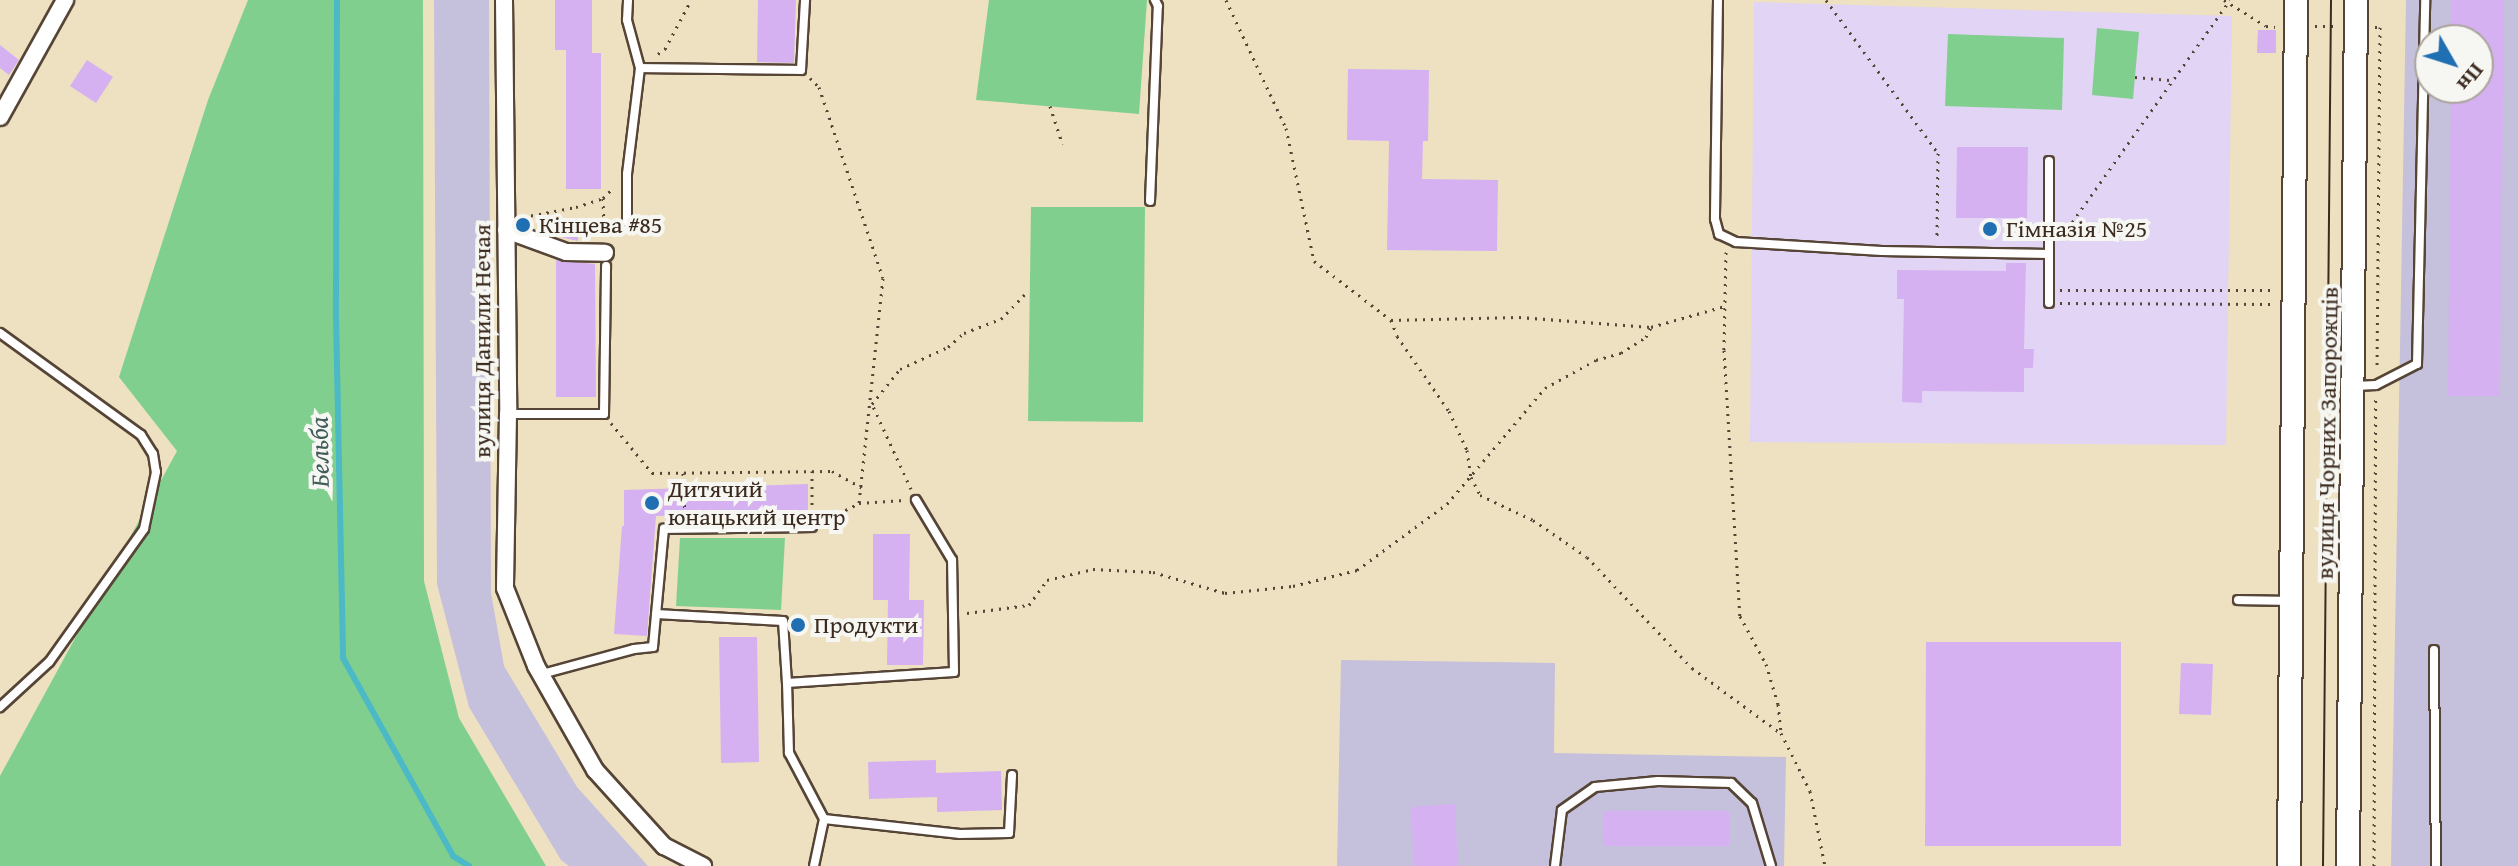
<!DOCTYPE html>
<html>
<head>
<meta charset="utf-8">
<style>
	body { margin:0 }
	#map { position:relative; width:2518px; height:866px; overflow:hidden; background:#ede1c1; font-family:"Gentium Book Plus",serif }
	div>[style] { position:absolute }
	.built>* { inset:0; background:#e1d4f4 }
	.industrial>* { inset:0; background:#c5c0db }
	.green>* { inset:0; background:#81cf8e }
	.stream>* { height:6px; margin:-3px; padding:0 3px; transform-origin:3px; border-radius:3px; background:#4cb9c6 }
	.building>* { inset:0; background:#d5b1f1 }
	.path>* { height:3px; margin-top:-1.5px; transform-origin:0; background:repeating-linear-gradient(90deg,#564536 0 2px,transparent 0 8px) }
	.roads { filter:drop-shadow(2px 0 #564536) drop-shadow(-2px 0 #564536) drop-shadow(0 2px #564536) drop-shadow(0 -2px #564536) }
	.service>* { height:8px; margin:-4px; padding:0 4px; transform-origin:4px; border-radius:4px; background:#fff }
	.minor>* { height:16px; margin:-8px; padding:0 8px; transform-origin:8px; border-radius:8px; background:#fff }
	.secondary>* { height:22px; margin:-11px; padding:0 11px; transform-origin:11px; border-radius:11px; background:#fff }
	.tram>* { height:2px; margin:-1px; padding:0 1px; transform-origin:1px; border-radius:1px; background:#3b2a1e }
	.dots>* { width:22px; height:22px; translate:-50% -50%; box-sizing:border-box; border:4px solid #f6f6f2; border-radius:50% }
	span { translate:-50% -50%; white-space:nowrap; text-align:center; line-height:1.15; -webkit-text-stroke:8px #f6f6f2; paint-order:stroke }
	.poi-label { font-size:24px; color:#3b2a1e }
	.left { translate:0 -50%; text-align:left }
	.street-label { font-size:24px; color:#3b2a1e }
	.water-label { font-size:26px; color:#415c59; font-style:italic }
	.north { position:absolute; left:2414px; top:24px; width:80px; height:80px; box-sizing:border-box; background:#f6f6f2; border:2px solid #aba49d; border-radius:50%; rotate:129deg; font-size:22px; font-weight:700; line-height:32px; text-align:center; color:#3b2a1e }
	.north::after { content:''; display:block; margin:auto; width:28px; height:36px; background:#1f6fb2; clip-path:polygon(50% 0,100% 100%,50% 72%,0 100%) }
</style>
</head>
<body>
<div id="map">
	<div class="built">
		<div style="clip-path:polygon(1754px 2px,2232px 16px,2226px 445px,1750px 442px)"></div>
	</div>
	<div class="industrial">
		<div style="clip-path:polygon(434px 0,489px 0,491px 593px,504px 666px,577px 787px,648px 866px,569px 866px,561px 860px,469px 707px,437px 584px)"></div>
		<div style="clip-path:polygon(evenodd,2406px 0,2518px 0,2518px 866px,2391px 866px,2406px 0,2430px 40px,2478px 40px,2478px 88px,2430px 88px,2430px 40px)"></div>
		<div style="clip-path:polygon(1341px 660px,1555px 663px,1554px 753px,1786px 757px,1784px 866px,1337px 866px)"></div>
	</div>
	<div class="green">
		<div style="clip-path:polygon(248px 0,423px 0,424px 581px,459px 718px,546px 866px,0 866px,0 776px,177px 451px,119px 377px,208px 100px)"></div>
		<div style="clip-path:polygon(989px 0,1147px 0,1139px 114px,976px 100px)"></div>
		<div style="clip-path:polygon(2097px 28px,2139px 32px,2133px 99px,2092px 95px)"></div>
		<div style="clip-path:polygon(1948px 34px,2064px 38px,2062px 110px,1945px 106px)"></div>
		<div style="clip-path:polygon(1031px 207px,1145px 207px,1143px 422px,1028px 421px)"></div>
		<div style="clip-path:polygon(680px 538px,785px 538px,781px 610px,676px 606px)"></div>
	</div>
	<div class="stream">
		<div style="left:337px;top:0;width:319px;rotate:90.2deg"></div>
		<div style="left:336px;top:319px;width:339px;rotate:88.8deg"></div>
		<div style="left:343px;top:658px;width:227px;rotate:60.9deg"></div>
		<div style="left:453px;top:856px;width:19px;rotate:32deg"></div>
	</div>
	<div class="building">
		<div style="clip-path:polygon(555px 0,592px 0,592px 53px,601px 53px,601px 189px,566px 189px,566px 50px,555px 50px)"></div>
		<div style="clip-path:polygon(758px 0,796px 0,794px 63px,757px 62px)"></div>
		<div style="clip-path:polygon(2452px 0,2504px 0,2500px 396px,2448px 396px,2451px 88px,2478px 88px,2478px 40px,2451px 40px)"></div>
		<div style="clip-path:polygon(2258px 30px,2276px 30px,2276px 53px,2257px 53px)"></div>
		<div style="clip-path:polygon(0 45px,19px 60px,9px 75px,0 68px)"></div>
		<div style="clip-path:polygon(87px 60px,113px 77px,96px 103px,70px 86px)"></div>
		<div style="clip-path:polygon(1348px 69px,1429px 70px,1428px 141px,1423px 141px,1422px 179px,1498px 180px,1497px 251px,1387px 250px,1389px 141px,1347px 140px)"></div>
		<div style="clip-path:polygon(1957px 147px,2028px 147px,2027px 218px,1956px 218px)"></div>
		<div style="clip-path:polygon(548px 221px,578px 221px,578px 241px,548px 234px)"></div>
		<div style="clip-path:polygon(556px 260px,595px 264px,596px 397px,556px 397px)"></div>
		<div style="clip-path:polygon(2006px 263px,2026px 263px,2024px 349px,2034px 349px,2033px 368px,2024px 368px,2024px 392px,1922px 391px,1922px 403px,1902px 402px,1904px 299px,1897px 299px,1897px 270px,2006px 271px)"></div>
		<div style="clip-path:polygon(808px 484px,808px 516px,690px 519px,690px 515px,656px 516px,647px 636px,614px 634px,622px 526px,624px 526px,624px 490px)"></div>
		<div style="clip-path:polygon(873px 534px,910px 534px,909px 600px,924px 600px,923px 665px,887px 665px,888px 600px,873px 600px)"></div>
		<div style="clip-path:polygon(719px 637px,757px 637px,759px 762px,721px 763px)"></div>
		<div style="clip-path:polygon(1926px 642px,2121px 642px,2121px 846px,1925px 846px)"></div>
		<div style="clip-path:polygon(2181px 663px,2213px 664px,2211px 715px,2179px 714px)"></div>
		<div style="clip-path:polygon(936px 760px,936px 773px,1001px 771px,1002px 810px,937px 812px,937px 797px,869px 799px,868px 762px)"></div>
		<div style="clip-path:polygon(1455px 804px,1458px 866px,1414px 866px,1411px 807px)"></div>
		<div style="clip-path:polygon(1604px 811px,1729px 811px,1729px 846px,1603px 846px)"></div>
	</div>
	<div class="path">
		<div style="left:1226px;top:0;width:141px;rotate:64.9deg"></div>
		<div style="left:1286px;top:128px;width:136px;rotate:78.1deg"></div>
		<div style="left:1314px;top:261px;width:97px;rotate:37.5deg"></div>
		<div style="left:1391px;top:320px;width:128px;rotate:-1.3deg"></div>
		<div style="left:1519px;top:317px;width:132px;rotate:4.3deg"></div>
		<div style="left:1651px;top:327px;width:77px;rotate:-15.8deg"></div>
		<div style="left:1826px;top:0;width:190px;rotate:53.8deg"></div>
		<div style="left:1938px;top:153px;width:87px;rotate:90.7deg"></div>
		<div style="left:2224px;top:0;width:49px;rotate:31.8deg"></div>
		<div style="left:2266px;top:26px;width:9px;rotate:6deg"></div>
		<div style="left:2315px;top:26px;width:20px"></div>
		<div style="left:2375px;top:27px;width:5px"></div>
		<div style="left:2380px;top:27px;width:343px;rotate:90.5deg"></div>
		<div style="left:658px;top:54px;width:9px;rotate:-36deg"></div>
		<div style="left:665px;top:49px;width:55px;rotate:-62deg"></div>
		<div style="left:2135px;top:77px;width:38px;rotate:5deg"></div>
		<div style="left:810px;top:78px;width:13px;rotate:45deg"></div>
		<div style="left:819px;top:87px;width:201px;rotate:71.5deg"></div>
		<div style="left:883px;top:278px;width:226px;rotate:96.1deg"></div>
		<div style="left:1050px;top:106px;width:40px;rotate:72deg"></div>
		<div style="left:603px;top:198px;width:37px;rotate:88deg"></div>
		<div style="left:523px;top:217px;width:54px;rotate:-10.7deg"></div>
		<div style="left:576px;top:207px;width:28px;rotate:-18deg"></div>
		<div style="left:603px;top:198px;width:14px;rotate:-45deg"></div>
		<div style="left:2063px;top:235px;width:288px;rotate:-54.6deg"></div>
		<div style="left:1726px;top:252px;width:98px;rotate:91.2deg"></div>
		<div style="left:1724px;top:350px;width:266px;rotate:86.6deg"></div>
		<div style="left:1740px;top:616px;width:55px;rotate:61.6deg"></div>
		<div style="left:1766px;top:664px;width:42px;rotate:73.3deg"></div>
		<div style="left:1778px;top:704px;width:29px;rotate:84deg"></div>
		<div style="left:1781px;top:733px;width:65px;rotate:63.4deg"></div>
		<div style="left:1810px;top:791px;width:76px;rotate:78.7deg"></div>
		<div style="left:2060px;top:290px;width:213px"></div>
		<div style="left:2060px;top:303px;width:213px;rotate:0.3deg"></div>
		<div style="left:1391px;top:320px;width:17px;rotate:69deg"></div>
		<div style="left:1397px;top:336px;width:91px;rotate:55.3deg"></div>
		<div style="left:1449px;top:411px;width:43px;rotate:65.2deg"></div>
		<div style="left:1467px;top:450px;width:27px;rotate:82deg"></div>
		<div style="left:1471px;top:477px;width:20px;rotate:63deg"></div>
		<div style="left:1480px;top:495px;width:59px;rotate:25.3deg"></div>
		<div style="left:1533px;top:520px;width:65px;rotate:34.4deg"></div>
		<div style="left:1587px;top:557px;width:153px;rotate:46.6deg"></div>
		<div style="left:1692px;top:668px;width:108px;rotate:36.3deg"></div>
		<div style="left:611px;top:423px;width:65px;rotate:50.6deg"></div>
		<div style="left:652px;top:473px;width:180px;rotate:-0.6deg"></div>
		<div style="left:832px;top:471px;width:35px;rotate:29deg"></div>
		<div style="left:812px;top:471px;width:42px;rotate:90deg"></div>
		<div style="left:683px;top:473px;width:44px;rotate:87.4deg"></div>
		<div style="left:911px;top:489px;width:94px;rotate:-114.6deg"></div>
		<div style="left:872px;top:404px;width:45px;rotate:-51.3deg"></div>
		<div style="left:900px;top:369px;width:53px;rotate:-24.6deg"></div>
		<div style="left:948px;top:347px;width:21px;rotate:-41deg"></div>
		<div style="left:964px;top:333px;width:40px;rotate:-21deg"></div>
		<div style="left:1001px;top:319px;width:35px;rotate:-46deg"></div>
		<div style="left:824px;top:521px;width:39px;rotate:-27deg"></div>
		<div style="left:859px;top:503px;width:45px;rotate:-3.8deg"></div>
		<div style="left:967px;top:613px;width:63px;rotate:-7.4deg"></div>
		<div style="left:1029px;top:605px;width:31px;rotate:-54deg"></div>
		<div style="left:1047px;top:580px;width:47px;rotate:-13.4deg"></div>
		<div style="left:1093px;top:569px;width:60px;rotate:2.9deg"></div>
		<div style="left:1153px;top:572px;width:75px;rotate:16.3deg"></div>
		<div style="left:1225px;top:593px;width:68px;rotate:-5.9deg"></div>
		<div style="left:1293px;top:586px;width:66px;rotate:-14deg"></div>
		<div style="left:1357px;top:570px;width:112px;rotate:-36.3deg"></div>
		<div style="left:1447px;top:504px;width:152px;rotate:-49.8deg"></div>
		<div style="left:1545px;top:388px;width:58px;rotate:-28.8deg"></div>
		<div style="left:1596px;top:360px;width:26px;rotate:-16deg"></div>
		<div style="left:1621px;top:353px;width:30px;rotate:-33deg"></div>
		<div style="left:1646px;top:337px;width:11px;rotate:-63deg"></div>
		<div style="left:2374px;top:866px;width:468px;rotate:-89.8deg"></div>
	</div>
	<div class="roads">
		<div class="service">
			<div style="left:1718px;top:0;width:219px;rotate:90.8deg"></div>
			<div style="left:1715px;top:219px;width:16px;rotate:75deg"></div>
			<div style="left:1719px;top:234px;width:19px;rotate:25deg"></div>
			<div style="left:1736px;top:242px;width:146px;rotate:3.5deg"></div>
			<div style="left:1882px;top:251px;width:167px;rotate:1deg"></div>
			<div style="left:2049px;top:254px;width:49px;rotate:90deg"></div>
			<div style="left:640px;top:68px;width:161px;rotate:0.7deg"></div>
			<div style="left:801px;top:70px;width:70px;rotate:-86.7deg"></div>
			<div style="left:2049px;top:161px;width:93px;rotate:90deg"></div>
			<div style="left:1150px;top:201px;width:195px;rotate:-87.7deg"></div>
			<div style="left:1158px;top:6px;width:7px;rotate:-117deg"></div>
			<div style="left:627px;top:222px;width:48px;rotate:-90deg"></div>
			<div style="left:627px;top:174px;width:107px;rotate:-83deg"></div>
			<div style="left:640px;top:68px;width:50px;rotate:-105.2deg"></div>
			<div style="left:627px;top:20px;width:20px;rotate:-87deg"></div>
			<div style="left:0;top:333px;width:174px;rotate:35.9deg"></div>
			<div style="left:141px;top:435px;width:22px;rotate:58deg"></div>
			<div style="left:153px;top:454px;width:18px;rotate:81deg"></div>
			<div style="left:156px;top:472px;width:58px;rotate:101.9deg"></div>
			<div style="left:144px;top:529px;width:163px;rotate:125.5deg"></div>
			<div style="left:49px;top:662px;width:67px;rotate:137.4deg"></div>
			<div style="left:2355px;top:386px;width:21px;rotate:-3deg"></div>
			<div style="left:2376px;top:385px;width:46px;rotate:-27.1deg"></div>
			<div style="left:2417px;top:364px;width:364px;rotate:-88.7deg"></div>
			<div style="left:509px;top:414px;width:95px"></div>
			<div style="left:604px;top:414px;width:148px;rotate:-89.2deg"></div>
			<div style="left:2238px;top:600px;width:51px;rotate:1.1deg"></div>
			<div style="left:656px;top:614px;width:127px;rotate:3.2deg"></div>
			<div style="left:783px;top:621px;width:62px;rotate:86.3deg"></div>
			<div style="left:2434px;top:650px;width:216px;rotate:89.5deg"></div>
			<div style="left:542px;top:674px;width:95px;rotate:-15.2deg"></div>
			<div style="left:634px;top:649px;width:19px;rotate:-6deg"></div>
			<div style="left:653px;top:647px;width:119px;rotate:-84.7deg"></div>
			<div style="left:664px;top:529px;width:148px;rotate:-0.8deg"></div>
			<div style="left:824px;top:819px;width:137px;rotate:6.3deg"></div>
			<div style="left:960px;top:834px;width:49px;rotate:-1.2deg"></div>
			<div style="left:1009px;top:833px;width:58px;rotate:-87deg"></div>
			<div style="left:814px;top:866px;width:48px;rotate:-78deg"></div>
			<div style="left:824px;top:819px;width:75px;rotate:-117.9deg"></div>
			<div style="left:789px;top:753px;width:70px;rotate:-91.6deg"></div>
			<div style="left:787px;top:683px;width:167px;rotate:-3.8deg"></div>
			<div style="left:954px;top:672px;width:112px;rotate:-91deg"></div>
			<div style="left:952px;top:560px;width:70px;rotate:-121deg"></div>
			<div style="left:1555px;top:866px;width:56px;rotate:-82.9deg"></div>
			<div style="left:1562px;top:810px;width:40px;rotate:-34.9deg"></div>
			<div style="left:1595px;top:787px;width:63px;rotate:-5.4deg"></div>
			<div style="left:1658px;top:781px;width:73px;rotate:1.6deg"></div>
			<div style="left:1731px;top:783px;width:29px;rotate:44deg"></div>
			<div style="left:1752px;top:803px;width:66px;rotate:73.2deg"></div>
		</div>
		<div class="minor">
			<div style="left:504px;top:0;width:414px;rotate:89.4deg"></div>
			<div style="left:508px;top:414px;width:174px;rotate:91deg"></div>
			<div style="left:505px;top:588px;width:84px;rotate:68.3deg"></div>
			<div style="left:536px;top:666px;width:120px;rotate:60.4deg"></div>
			<div style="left:595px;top:770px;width:103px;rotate:47.8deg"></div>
			<div style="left:664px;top:846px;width:44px;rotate:27.1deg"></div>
			<div style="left:0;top:117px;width:134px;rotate:-60.9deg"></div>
			<div style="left:506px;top:230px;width:64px;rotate:20.1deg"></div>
			<div style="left:566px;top:252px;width:39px;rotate:1deg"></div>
		</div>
		<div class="secondary">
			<div style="left:2289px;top:866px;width:866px;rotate:-89.54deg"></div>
			<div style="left:2348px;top:866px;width:866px;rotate:-89.47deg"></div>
		</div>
	</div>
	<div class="tram">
		<div style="left:2323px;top:866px;width:866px;rotate:-89.47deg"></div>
	</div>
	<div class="dots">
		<div style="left:523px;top:225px;background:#1f6fb2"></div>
		<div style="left:1990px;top:229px;background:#1f6fb2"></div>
		<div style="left:652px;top:503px;background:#1f6fb2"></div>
		<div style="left:798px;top:625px;background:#1f6fb2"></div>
	</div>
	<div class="poi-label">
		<span class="left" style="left:539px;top:225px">Кінцева #85</span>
		<span class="left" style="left:2006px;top:229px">Гімназія №25</span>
		<span class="left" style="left:668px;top:503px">Дитячий<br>юнацький центр</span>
		<span class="left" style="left:814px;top:625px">Продукти</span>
	</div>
	<div class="street-label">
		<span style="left:482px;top:341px;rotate:-90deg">вулиця Данили Нечая</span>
		<span style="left:2327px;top:433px;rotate:-89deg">вулиця Чорних Запорожців</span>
	</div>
	<div class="water-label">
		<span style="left:319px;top:452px;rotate:-91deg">Бельба</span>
	</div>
	<div class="north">Пн</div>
</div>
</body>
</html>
